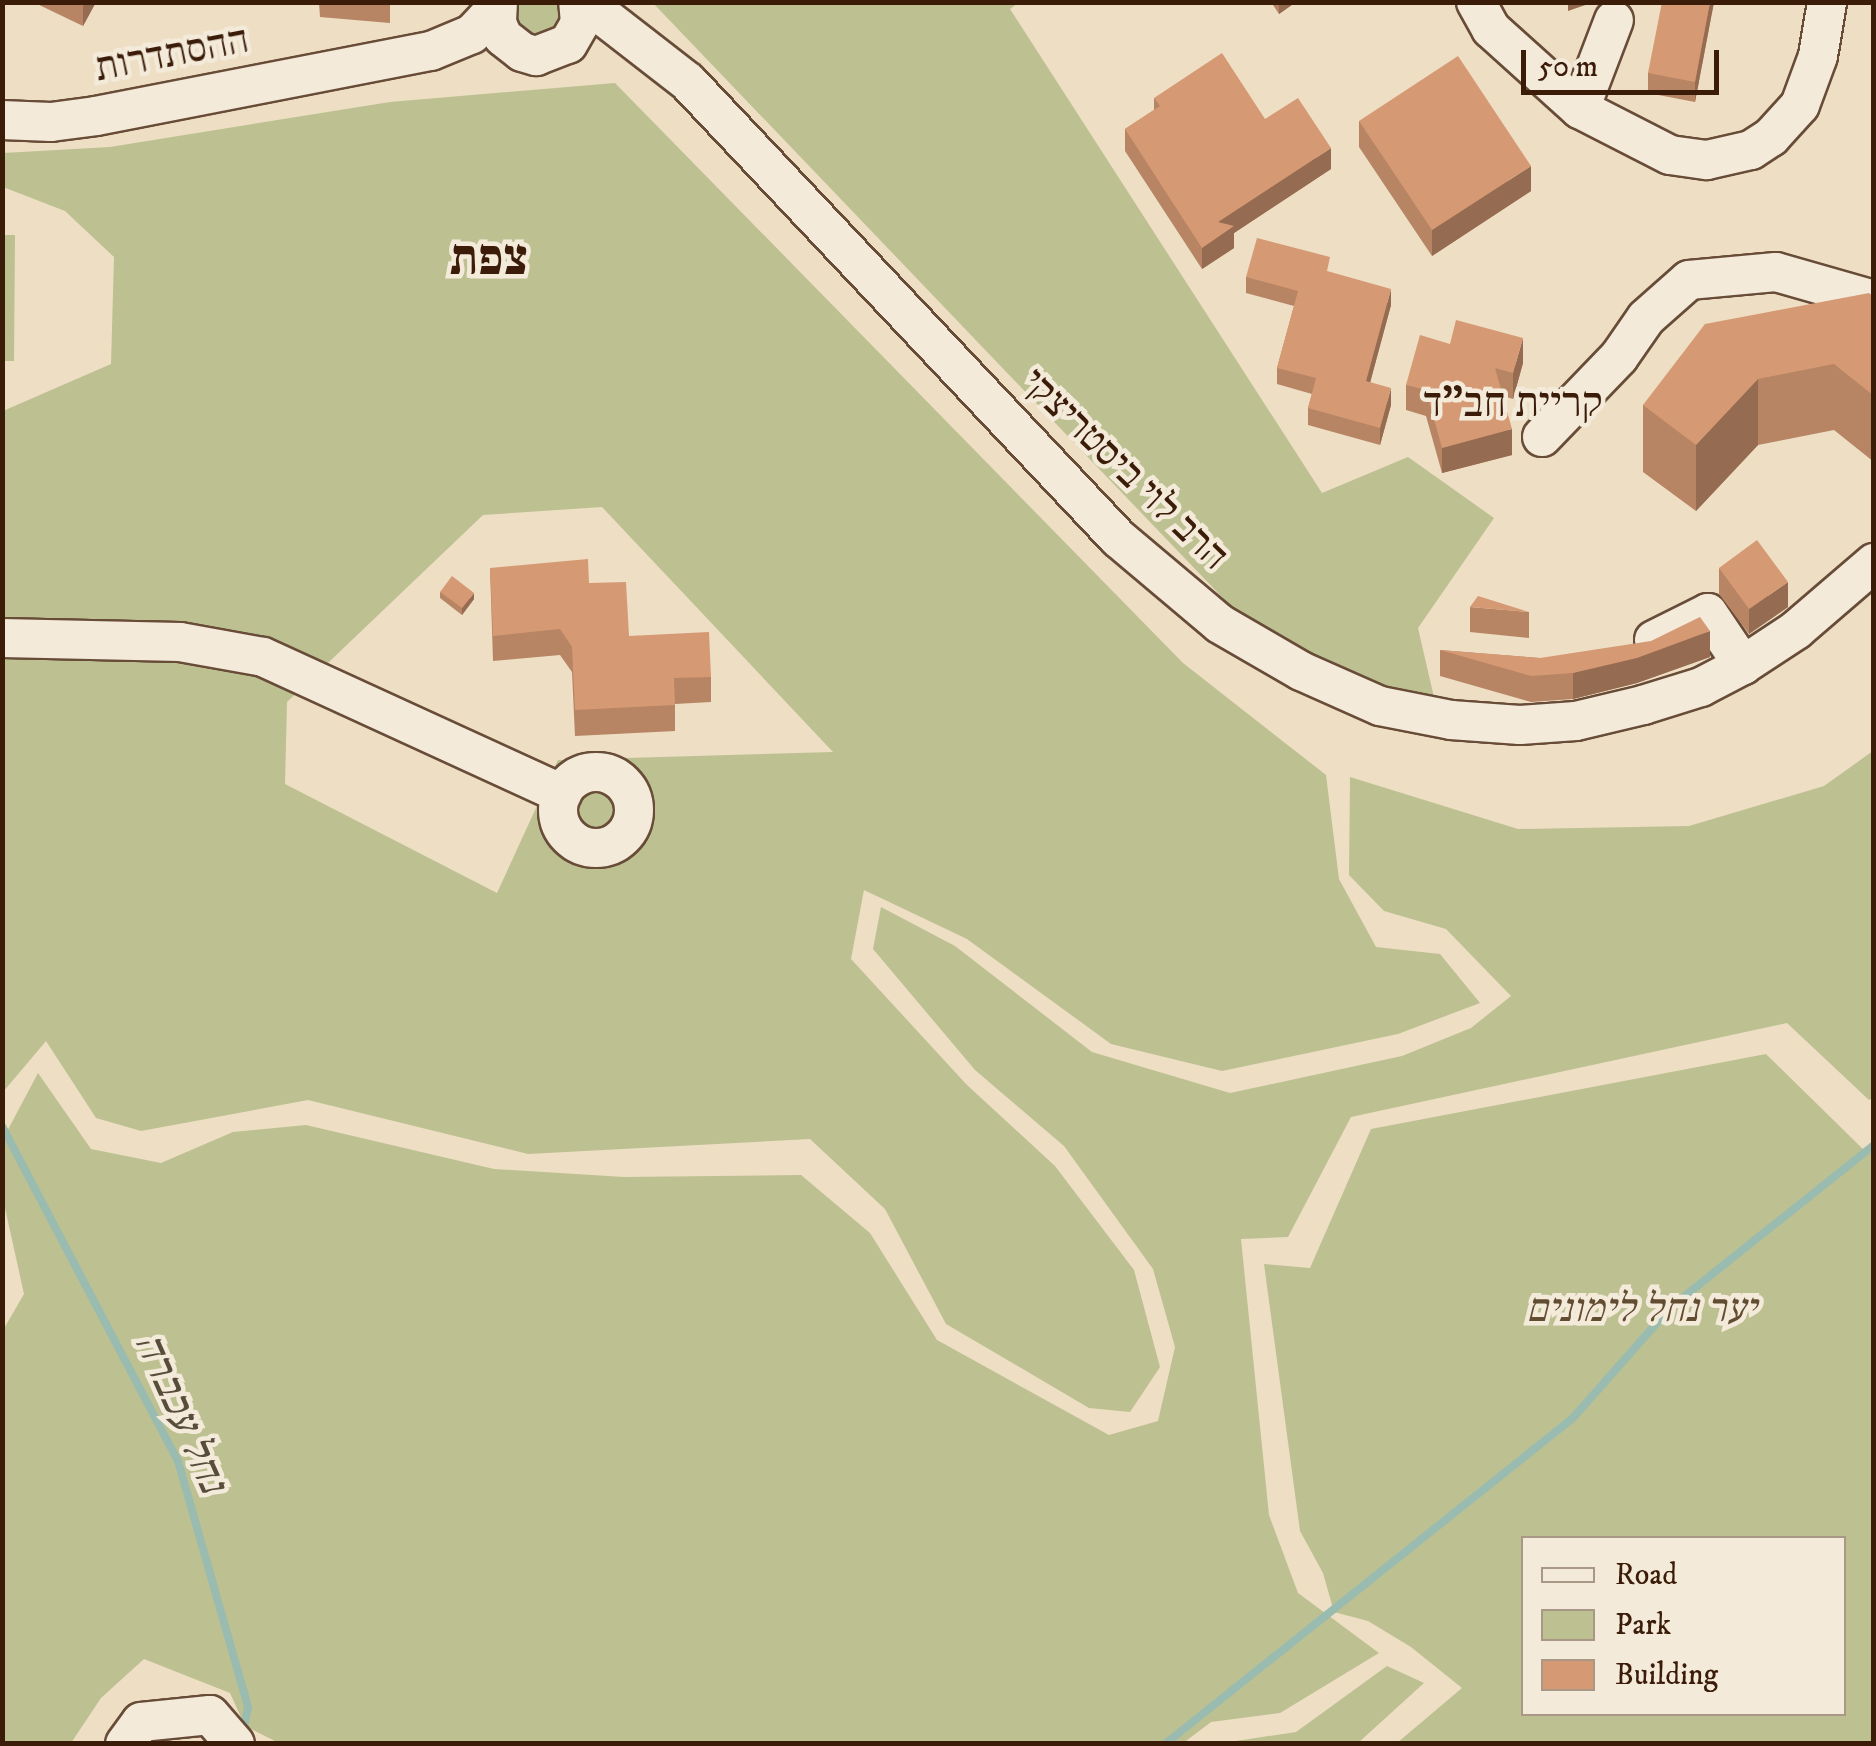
<!DOCTYPE html>
<html>
<head>
<meta charset="utf-8">
<style>
	body { margin:0 }
	#map { position:relative; width:1876px; height:1746px; overflow:hidden; background:#eddec4; font-family:"IM FELL DW Pica","Frank Ruhl Libre",serif }
	div>[style] { position:absolute }
	.green>* { inset:0; background:#bdc091 }
	.stream>* { height:8px; margin:-4px; padding:0 4px; transform-origin:4px; border-radius:4px; background:#9abcb0 }
	.roads { filter:drop-shadow(2px 0 #684c38) drop-shadow(-2px 0 #684c38) drop-shadow(0 2px #684c38) drop-shadow(0 -2px #684c38) }
	.minor>* { height:38px; margin:-19px; padding:0 19px; transform-origin:19px; border-radius:19px; background:#f3ead9 }
	.minor>.ring { margin:-19px; padding:0; box-sizing:content-box; background:none; border:38px solid #f3ead9; border-radius:50% }
	.wall>* { inset:0; background:#b78464 }
	.shaded-wall>* { inset:0; background:#956b51 }
	.building>* { inset:0; background:#d59974 }
	span { translate:-50% -50%; white-space:nowrap; text-align:center; line-height:1.15; -webkit-text-stroke:9px #f3ead9; paint-order:stroke }
	.street-label { font-size:40px; color:#3b1c09 }
	.park-label { font-size:40px; color:#624d32; font-style:italic }
	.neighbourhood-label { font-size:42px; color:#3b1c09 }
	.water-label { font-size:42px; color:#584c3b; font-style:italic }
	.district-label { font-size:50px; color:#3b1c09; font-weight:700 }
	.frame { position:absolute; inset:0; border:5px solid #3b1c09; pointer-events:none }
	.legend { position:absolute; left:1521px; top:1536px; width:325px; height:180px; box-sizing:border-box; background:#f3ead9; border:2px solid #a99886; margin:0; padding:12px 18px; list-style:none; font-size:30px; color:#3b1c09 }
	.legend li { display:flex; align-items:center; gap:20px; height:50px }
	.legend b { width:50px; border:2px solid #a99886 }
	.scale { position:absolute; left:1521px; top:50px; width:198px; height:45px; box-sizing:border-box; border:5px solid #3b1c09; border-top:0; padding-left:12px; font-size:30px; line-height:35px; white-space:nowrap; color:#3b1c09; -webkit-text-stroke:8px #f3ead9; paint-order:stroke }
</style>
</head>
<body>
<div id="map">
	<div class="green">
		<div style="clip-path:polygon(513px 3px,563px 3px,566px 20px,542px 42px,518px 33px)"></div>
		<div style="clip-path:polygon(653px 3px,1018px 3px,1010px 9px,1322px 493px,1408px 457px,1494px 518px,1418px 628px,1442px 732px,1264px 641px)"></div>
		<div style="clip-path:polygon(evenodd,615px 83px,1183px 663px,1326px 775px,1339px 879px,1376px 947px,1440px 954px,1480px 1003px,1398px 1034px,1222px 1071px,1111px 1044px,967px 939px,864px 890px,851px 959px,966px 1084px,1055px 1166px,1134px 1270px,1160px 1367px,1130px 1412px,1089px 1408px,946px 1324px,885px 1209px,810px 1139px,528px 1154px,308px 1100px,141px 1131px,96px 1118px,46px 1041px,3px 1092px,3px 411px,111px 364px,114px 257px,65px 211px,3px 187px,3px 153px,110px 147px,390px 102px,615px 83px,602px 507px,833px 752px,558px 760px,497px 893px,285px 784px,287px 702px,483px 515px,602px 507px)"></div>
		<div style="clip-path:polygon(3px 235px,15px 235px,14px 361px,3px 361px)"></div>
		<div style="clip-path:polygon(1873px 751px,1873px 1098px,1869px 1100px,1787px 1023px,1351px 1117px,1288px 1237px,1241px 1239px,1269px 1515px,1298px 1593px,1379px 1653px,1280px 1713px,1211px 1722px,1182px 1744px,279px 1743px,245px 1726px,230px 1693px,144px 1659px,101px 1698px,71px 1743px,3px 1743px,2px 1332px,24px 1294px,3px 1199px,3px 1139px,38px 1073px,91px 1149px,161px 1163px,233px 1132px,306px 1125px,494px 1169px,624px 1177px,801px 1175px,870px 1233px,937px 1340px,1109px 1435px,1158px 1421px,1175px 1347px,1153px 1269px,1064px 1146px,975px 1070px,873px 949px,881px 907px,955px 946px,1092px 1052px,1230px 1093px,1402px 1056px,1471px 1028px,1511px 996px,1446px 929px,1384px 911px,1349px 875px,1350px 777px,1518px 829px,1689px 826px,1824px 786px)"></div>
		<div style="clip-path:polygon(evenodd,1766px 1054px,1868px 1154px,1873px 1152px,1873px 1743px,1397px 1743px,1462px 1688px,1411px 1647px,1368px 1621px,1334px 1612px,1323px 1573px,1300px 1531px,1264px 1264px,1310px 1268px,1371px 1129px,1766px 1054px,1844px 1538px,1844px 1714px,1524px 1714px,1524px 1538px,1844px 1538px)"></div>
		<div style="clip-path:polygon(1387px 1666px,1424px 1683px,1358px 1743px,1223px 1743px,1296px 1732px)"></div>
	</div>
	<div class="stream">
		<div style="left:2px;top:1126px;width:378px;rotate:62.3deg"></div>
		<div style="left:178px;top:1461px;width:256px;rotate:74.1deg"></div>
		<div style="left:248px;top:1707px;width:26px;rotate:101deg"></div>
		<div style="left:1165px;top:1744px;width:522px;rotate:-38.63deg"></div>
		<div style="left:1573px;top:1418px;width:148px;rotate:-48.6deg"></div>
		<div style="left:1671px;top:1307px;width:260px;rotate:-38.6deg"></div>
	</div>
	<div class="roads">
		<div class="minor">
			<div style="left:498px;top:2px;width:21px;rotate:93deg"></div>
			<div style="left:497px;top:23px;width:15px;rotate:67deg"></div>
			<div style="left:503px;top:37px;width:24px;rotate:38deg"></div>
			<div style="left:522px;top:52px;width:15px;rotate:16deg"></div>
			<div style="left:536px;top:56px;width:34px;rotate:-21deg"></div>
			<div style="left:568px;top:44px;width:24px;rotate:-60deg"></div>
			<div style="left:580px;top:23px;width:21px;rotate:-95deg"></div>
			<div style="left:585px;top:2px;width:130px;rotate:37.8deg"></div>
			<div style="left:688px;top:82px;width:627px;rotate:46.68deg"></div>
			<div style="left:1118px;top:538px;width:133px;rotate:40.1deg"></div>
			<div style="left:1220px;top:624px;width:94px;rotate:30.1deg"></div>
			<div style="left:1301px;top:671px;width:86px;rotate:23.9deg"></div>
			<div style="left:1380px;top:706px;width:72px;rotate:11.2deg"></div>
			<div style="left:1451px;top:720px;width:69px;rotate:4.1deg"></div>
			<div style="left:1520px;top:725px;width:56px;rotate:-4.1deg"></div>
			<div style="left:1576px;top:721px;width:69px;rotate:-13.4deg"></div>
			<div style="left:1643px;top:705px;width:61px;rotate:-17.2deg"></div>
			<div style="left:1701px;top:687px;width:47px;rotate:-27.6deg"></div>
			<div style="left:1743px;top:665px;width:64px;rotate:-33.4deg"></div>
			<div style="left:1796px;top:630px;width:103px;rotate:-40.7deg"></div>
			<div style="left:1476px;top:2px;width:31px;rotate:61deg"></div>
			<div style="left:1491px;top:29px;width:120px;rotate:42deg"></div>
			<div style="left:1580px;top:109px;width:101px;rotate:27.1deg"></div>
			<div style="left:1670px;top:155px;width:37px;rotate:8deg"></div>
			<div style="left:1707px;top:160px;width:45px;rotate:-12.8deg"></div>
			<div style="left:1751px;top:150px;width:24px;rotate:-33deg"></div>
			<div style="left:1771px;top:137px;width:43px;rotate:-47.8deg"></div>
			<div style="left:1800px;top:105px;width:52px;rotate:-69.8deg"></div>
			<div style="left:1818px;top:56px;width:55px;rotate:-80.5deg"></div>
			<div style="left:1580px;top:109px;width:95px;rotate:-69.1deg"></div>
			<div style="left:2px;top:120px;width:49px;rotate:2.3deg"></div>
			<div style="left:51px;top:122px;width:45px;rotate:-7.6deg"></div>
			<div style="left:96px;top:116px;width:341px;rotate:-11deg"></div>
			<div style="left:431px;top:51px;width:44px;rotate:-22.5deg"></div>
			<div style="left:472px;top:34px;width:35px;rotate:-47deg"></div>
			<div style="left:1542px;top:437px;width:111px;rotate:-46.1deg"></div>
			<div style="left:1619px;top:357px;width:47px;rotate:-55.3deg"></div>
			<div style="left:1646px;top:318px;width:57px;rotate:-41.5deg"></div>
			<div style="left:1689px;top:280px;width:87px;rotate:-5.3deg"></div>
			<div style="left:1776px;top:272px;width:102px;rotate:15.9deg"></div>
			<div style="left:2px;top:638px;width:178px;rotate:1.3deg"></div>
			<div style="left:180px;top:642px;width:84px;rotate:10.2deg"></div>
			<div style="left:263px;top:657px;width:329px;rotate:24.6deg"></div>
			<div style="left:1654px;top:640px;width:60px;rotate:-26.6deg"></div>
			<div style="left:1708px;top:613px;width:63px;rotate:56.1deg"></div>
			<div class="ring" style="left:558px;top:772px;width:38px;height:38px"></div>
			<div style="left:125px;top:1744px;width:27px;rotate:-54deg"></div>
			<div style="left:141px;top:1722px;width:69px;rotate:-5.8deg"></div>
			<div style="left:210px;top:1715px;width:38px;rotate:49deg"></div>
		</div>
	</div>
	<div class="wall">
		<div style="clip-path:polygon(33px 2px,96px 2px,83px 26px)"></div>
		<div style="clip-path:polygon(319px 2px,390px 2px,390px 23px,320px 17px)"></div>
		<div style="clip-path:polygon(1271px 2px,1296px 2px,1279px 14px)"></div>
		<div style="clip-path:polygon(1714px 2px,1695px 102px,1648px 93px,1648px 73px)"></div>
		<div style="clip-path:polygon(1154px 98px,1265px 119px,1331px 169px,1234px 233px,1234px 248px,1202px 269px,1125px 151px,1125px 129px,1154px 110px)"></div>
		<div style="clip-path:polygon(1359px 121px,1531px 191px,1432px 256px,1359px 147px)"></div>
		<div style="clip-path:polygon(1330px 272px,1391px 305px,1370px 382px,1391px 405px,1380px 445px,1308px 425px,1308px 408px,1312px 394px,1277px 384px,1277px 368px,1294px 306px,1246px 293px,1246px 277px)"></div>
		<div style="clip-path:polygon(1874px 297px,1874px 462px,1834px 430px,1758px 445px,1696px 511px,1643px 472px,1643px 405px)"></div>
		<div style="clip-path:polygon(1523px 363px,1513px 399px,1503px 396px,1512px 455px,1442px 473px,1426px 416px,1406px 410px,1406px 385px)"></div>
		<div style="clip-path:polygon(490px 568px,589px 583px,629px 636px,711px 677px,711px 702px,675px 704px,675px 731px,575px 736px,572px 672px,560px 655px,493px 661px)"></div>
		<div style="clip-path:polygon(1719px 568px,1788px 607px,1749px 634px,1719px 594px)"></div>
		<div style="clip-path:polygon(440px 592px,474px 599px,462px 615px,440px 598px)"></div>
		<div style="clip-path:polygon(1470px 607px,1529px 612px,1529px 638px,1470px 632px)"></div>
		<div style="clip-path:polygon(1440px 650px,1540px 658px,1710px 657px,1637px 683px,1573px 699px,1531px 702px,1440px 676px)"></div>
	</div>
	<div class="shaded-wall">
		<div style="clip-path:polygon(85px 2px,96px 2px,83px 26px,83px 6px)"></div>
		<div style="clip-path:polygon(1279px 2px,1296px 2px,1279px 14px)"></div>
		<div style="clip-path:polygon(1568px 2px,1594px 2px,1568px 11px)"></div>
		<div style="clip-path:polygon(1710px 2px,1714px 2px,1695px 102px,1695px 82px)"></div>
		<div style="clip-path:polygon(1331px 148px,1331px 169px,1234px 233px,1234px 248px,1202px 269px,1202px 248px,1218px 222px)"></div>
		<div style="clip-path:polygon(1531px 166px,1531px 191px,1432px 256px,1432px 230px)"></div>
		<div style="clip-path:polygon(1391px 289px,1391px 305px,1366px 398px,1366px 381px)"></div>
		<div style="clip-path:polygon(1523px 338px,1523px 363px,1513px 399px,1513px 373px)"></div>
		<div style="clip-path:polygon(1758px 379px,1758px 445px,1696px 511px,1696px 445px)"></div>
		<div style="clip-path:polygon(1391px 388px,1391px 405px,1380px 445px,1380px 428px)"></div>
		<div style="clip-path:polygon(1512px 429px,1512px 455px,1442px 473px,1442px 448px)"></div>
		<div style="clip-path:polygon(1788px 582px,1788px 607px,1749px 634px,1749px 609px)"></div>
		<div style="clip-path:polygon(474px 593px,474px 599px,462px 615px,462px 608px)"></div>
		<div style="clip-path:polygon(1710px 631px,1710px 657px,1637px 683px,1573px 699px,1573px 673px)"></div>
	</div>
	<div class="building">
		<div style="clip-path:polygon(1662px 2px,1710px 2px,1695px 82px,1648px 73px)"></div>
		<div style="clip-path:polygon(1222px 53px,1265px 119px,1298px 98px,1331px 148px,1218px 222px,1234px 226px,1202px 248px,1125px 129px,1160px 106px,1154px 98px)"></div>
		<div style="clip-path:polygon(1458px 56px,1531px 166px,1432px 230px,1359px 121px)"></div>
		<div style="clip-path:polygon(1257px 238px,1330px 257px,1327px 271px,1391px 289px,1366px 381px,1391px 388px,1380px 428px,1308px 408px,1316px 378px,1277px 368px,1298px 291px,1246px 277px)"></div>
		<div style="clip-path:polygon(1869px 293px,1874px 297px,1874px 396px,1834px 364px,1758px 379px,1696px 445px,1643px 405px,1705px 324px)"></div>
		<div style="clip-path:polygon(1456px 320px,1523px 338px,1513px 373px,1495px 368px,1512px 429px,1442px 448px,1426px 390px,1406px 385px,1420px 335px,1450px 344px)"></div>
		<div style="clip-path:polygon(1757px 540px,1788px 582px,1749px 609px,1719px 568px)"></div>
		<div style="clip-path:polygon(588px 559px,589px 583px,626px 582px,629px 636px,709px 632px,711px 677px,674px 678px,675px 705px,575px 710px,572px 647px,560px 629px,493px 636px,490px 568px)"></div>
		<div style="clip-path:polygon(452px 576px,474px 593px,462px 608px,440px 592px)"></div>
		<div style="clip-path:polygon(1478px 596px,1529px 612px,1470px 607px)"></div>
		<div style="clip-path:polygon(1700px 617px,1710px 631px,1637px 658px,1573px 673px,1531px 676px,1440px 650px,1540px 658px,1651px 641px)"></div>
	</div>
	<div class="street-label">
		<span style="left:172px;top:55px;rotate:-11deg">ההסתדרות</span>
		<span style="left:1124px;top:470px;rotate:44deg">הרב לוי ביסטריצקי</span>
	</div>
	<div class="park-label">
		<span style="left:1641px;top:1310px">יער נחל לימונים</span>
	</div>
	<div class="neighbourhood-label">
		<span style="left:1513px;top:404px">קריית חב"ד</span>
	</div>
	<div class="water-label">
		<span style="left:180px;top:1413px;rotate:66deg">נחל עכברה</span>
	</div>
	<div class="district-label">
		<span style="left:489px;top:260px">צפת</span>
	</div>
	<div class="frame"></div>
	<ul class="legend">
	<li><b style="height:12px;background:#f3ead9"></b>Road</li>
	<li><b style="height:28px;background:#bdc091"></b>Park</li>
	<li><b style="height:28px;background:#d59974"></b>Building</li>
	</ul>
	<div class="scale">50 m</div>
</div>
</body>
</html>
